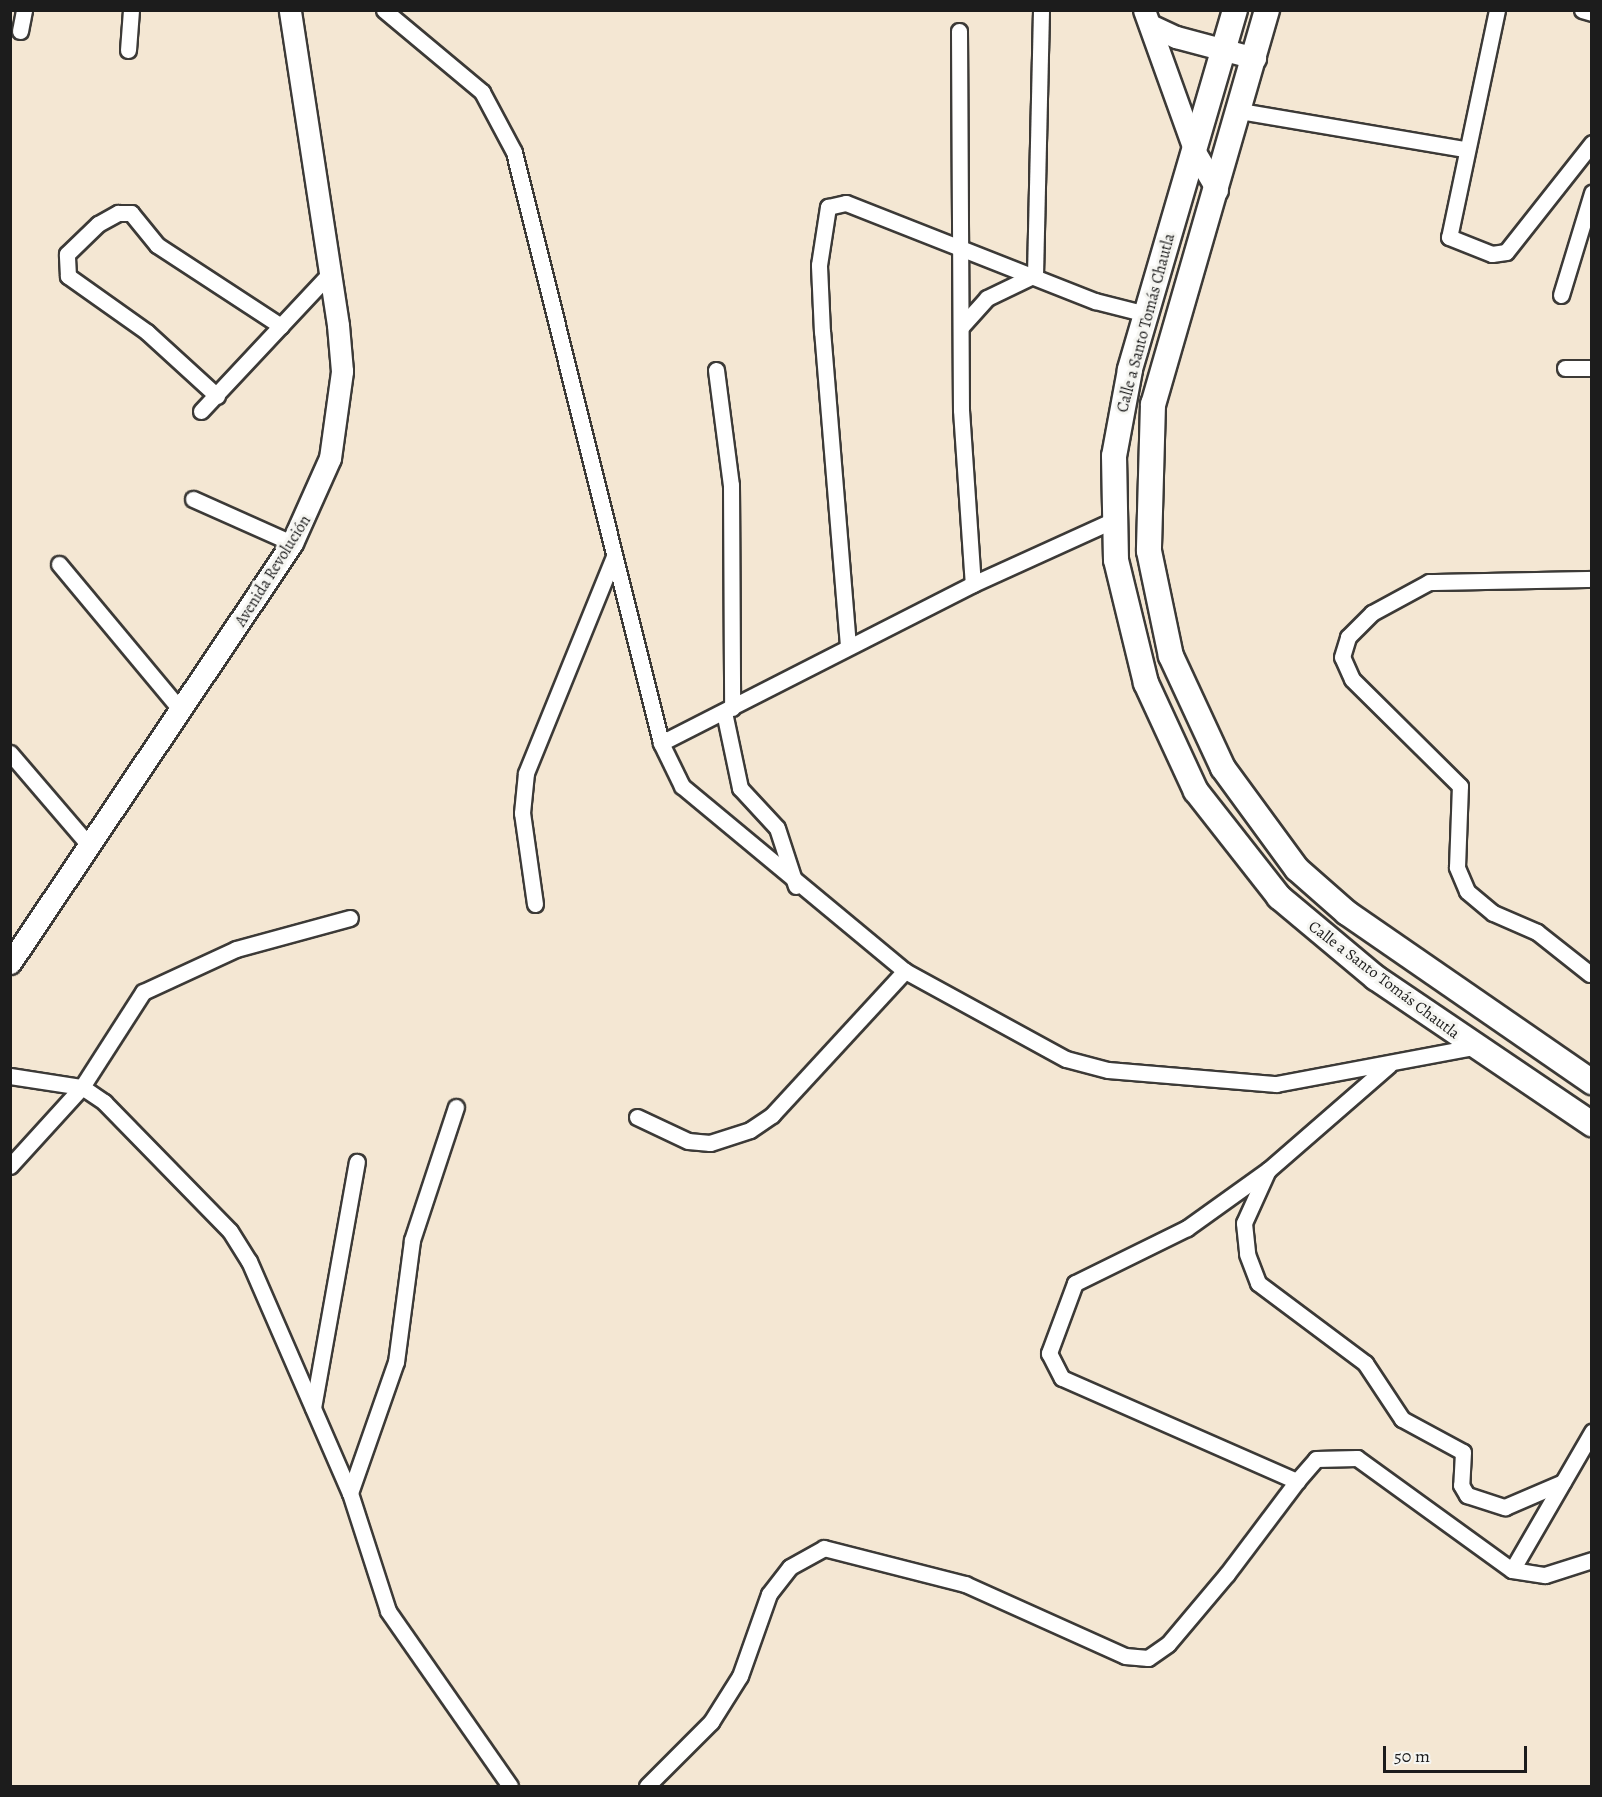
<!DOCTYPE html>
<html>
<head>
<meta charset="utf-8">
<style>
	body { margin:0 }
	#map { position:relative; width:1602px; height:1797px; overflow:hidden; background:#f4e7d3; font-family:Alegreya,serif }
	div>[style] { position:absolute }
	.roads { filter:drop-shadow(2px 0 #3c3a37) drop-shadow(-2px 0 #3c3a37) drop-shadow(0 2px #3c3a37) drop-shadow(0 -2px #3c3a37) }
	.street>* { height:15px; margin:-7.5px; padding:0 7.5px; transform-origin:7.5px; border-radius:7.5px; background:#fff }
	.secondary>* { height:21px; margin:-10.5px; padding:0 10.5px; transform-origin:10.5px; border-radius:10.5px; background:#fff }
	.primary>* { height:24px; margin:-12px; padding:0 12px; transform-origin:12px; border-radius:12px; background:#fff }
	span { translate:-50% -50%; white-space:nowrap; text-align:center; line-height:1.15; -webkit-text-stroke:6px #f6f6f2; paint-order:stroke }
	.street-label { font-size:16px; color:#1c1c1c }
	.frame { position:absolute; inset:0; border:12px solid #1c1c1c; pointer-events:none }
	.scale { position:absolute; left:1383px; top:1746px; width:144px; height:27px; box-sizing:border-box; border:3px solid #1c1c1c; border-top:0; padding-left:8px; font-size:18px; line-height:21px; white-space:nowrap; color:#1c1c1c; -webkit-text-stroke:4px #f6f6f2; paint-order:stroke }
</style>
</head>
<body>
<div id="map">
	<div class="roads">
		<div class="street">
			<div style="left:384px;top:10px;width:128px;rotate:39.9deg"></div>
			<div style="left:482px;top:92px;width:68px;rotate:61.9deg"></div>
			<div style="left:514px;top:152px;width:609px;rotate:76.03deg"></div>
			<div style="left:661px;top:743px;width:48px;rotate:64deg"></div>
			<div style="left:682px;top:786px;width:290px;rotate:39.7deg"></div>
			<div style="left:905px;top:971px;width:183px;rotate:28.7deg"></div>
			<div style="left:1066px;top:1059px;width:43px;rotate:14.7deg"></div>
			<div style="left:1108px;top:1070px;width:169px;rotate:4.8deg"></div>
			<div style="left:1276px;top:1084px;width:200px;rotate:-10.6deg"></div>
			<div style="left:1497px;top:10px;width:232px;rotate:101.9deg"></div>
			<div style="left:1449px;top:237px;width:46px;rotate:21.6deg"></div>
			<div style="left:1492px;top:254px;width:14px;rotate:-8deg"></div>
			<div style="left:1506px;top:252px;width:139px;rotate:-51.7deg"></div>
			<div style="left:1582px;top:10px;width:10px;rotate:17deg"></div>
			<div style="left:20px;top:31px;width:21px;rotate:-79deg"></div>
			<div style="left:959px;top:31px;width:379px;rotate:89.7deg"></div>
			<div style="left:961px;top:410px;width:174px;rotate:86.1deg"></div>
			<div style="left:128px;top:50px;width:40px;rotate:-85.7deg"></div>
			<div style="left:1240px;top:111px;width:228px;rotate:9.6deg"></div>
			<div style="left:1561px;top:295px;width:107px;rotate:-73.1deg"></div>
			<div style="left:961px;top:327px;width:39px;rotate:-48deg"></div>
			<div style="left:987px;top:298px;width:53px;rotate:-25.6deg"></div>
			<div style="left:1035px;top:275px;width:265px;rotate:-88.7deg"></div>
			<div style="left:1565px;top:368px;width:27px"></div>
			<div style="left:716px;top:370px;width:116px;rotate:82.6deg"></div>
			<div style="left:731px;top:485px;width:223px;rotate:89.7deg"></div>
			<div style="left:217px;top:396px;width:95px;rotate:-137.6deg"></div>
			<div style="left:147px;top:332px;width:97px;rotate:-144.7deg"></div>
			<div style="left:68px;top:276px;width:22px;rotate:-93deg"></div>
			<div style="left:67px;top:254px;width:43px;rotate:-44.1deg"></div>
			<div style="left:98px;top:224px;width:23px;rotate:-29deg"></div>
			<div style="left:118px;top:213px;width:13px"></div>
			<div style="left:131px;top:213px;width:41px;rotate:50.9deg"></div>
			<div style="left:157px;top:245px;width:148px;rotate:33.2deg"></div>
			<div style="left:201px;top:411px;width:192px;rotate:-46.9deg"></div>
			<div style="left:193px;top:499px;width:108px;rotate:24deg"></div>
			<div style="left:59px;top:564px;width:189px;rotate:50.2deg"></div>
			<div style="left:848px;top:646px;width:315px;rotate:-94.7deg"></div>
			<div style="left:822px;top:332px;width:67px;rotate:-92.6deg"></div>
			<div style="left:819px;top:265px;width:59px;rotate:-81.2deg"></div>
			<div style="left:828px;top:207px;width:18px;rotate:-13deg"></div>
			<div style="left:846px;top:203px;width:268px;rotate:21.5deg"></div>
			<div style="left:1095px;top:301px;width:53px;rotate:14.3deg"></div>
			<div style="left:724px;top:712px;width:78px;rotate:78.1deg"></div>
			<div style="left:740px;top:788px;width:54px;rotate:47.2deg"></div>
			<div style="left:777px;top:828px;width:61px;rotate:71.9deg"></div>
			<div style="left:661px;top:743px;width:350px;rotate:-27deg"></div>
			<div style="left:973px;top:584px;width:153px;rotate:-24.4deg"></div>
			<div style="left:10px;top:753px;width:120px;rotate:49.4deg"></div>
			<div style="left:535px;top:904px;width:92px;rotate:-98.1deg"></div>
			<div style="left:522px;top:813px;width:40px;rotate:-84.3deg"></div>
			<div style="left:526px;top:773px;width:234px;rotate:-67.9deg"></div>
			<div style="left:1590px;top:974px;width:68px;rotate:-141.6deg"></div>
			<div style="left:1537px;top:932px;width:48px;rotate:-156.6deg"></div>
			<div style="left:1493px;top:913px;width:34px;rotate:-140deg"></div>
			<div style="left:1467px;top:891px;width:26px;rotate:-113deg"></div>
			<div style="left:1457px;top:867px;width:81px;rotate:-87.9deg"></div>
			<div style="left:1460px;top:786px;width:152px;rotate:-135.3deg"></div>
			<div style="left:1352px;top:679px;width:24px;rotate:-114deg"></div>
			<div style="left:1342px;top:657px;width:21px;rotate:-73deg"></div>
			<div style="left:1348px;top:637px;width:34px;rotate:-45deg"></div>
			<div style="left:1372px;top:613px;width:65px;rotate:-28.5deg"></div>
			<div style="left:1429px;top:582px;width:163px;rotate:-1.1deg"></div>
			<div style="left:1389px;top:1065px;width:160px;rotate:139deg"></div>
			<div style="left:1268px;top:1170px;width:58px;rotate:114.4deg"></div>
			<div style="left:1244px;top:1223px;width:31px;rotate:84deg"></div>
			<div style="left:1247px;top:1254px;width:31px;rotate:69deg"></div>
			<div style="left:1258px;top:1283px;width:134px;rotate:36.8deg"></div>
			<div style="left:1365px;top:1363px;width:67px;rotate:56.5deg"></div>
			<div style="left:1402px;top:1419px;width:69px;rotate:28.4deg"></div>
			<div style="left:1463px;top:1452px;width:33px;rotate:93deg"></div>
			<div style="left:1461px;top:1485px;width:12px;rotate:59deg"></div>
			<div style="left:1467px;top:1495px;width:40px;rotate:18deg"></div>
			<div style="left:1505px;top:1507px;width:63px;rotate:-23.3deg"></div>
			<div style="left:10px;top:1076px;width:73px;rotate:8.7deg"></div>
			<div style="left:82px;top:1087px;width:27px;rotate:34deg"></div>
			<div style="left:104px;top:1102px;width:180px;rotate:45.7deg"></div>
			<div style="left:230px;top:1231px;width:36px;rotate:58deg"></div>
			<div style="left:249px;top:1261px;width:253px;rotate:66.5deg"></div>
			<div style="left:350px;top:1493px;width:124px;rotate:72.1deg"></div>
			<div style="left:388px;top:1611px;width:213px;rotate:55.1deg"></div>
			<div style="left:637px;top:1117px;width:56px;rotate:25.2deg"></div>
			<div style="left:688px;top:1141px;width:22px;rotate:5deg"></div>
			<div style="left:710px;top:1143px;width:42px;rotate:-18deg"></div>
			<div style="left:750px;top:1130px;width:27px;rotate:-34deg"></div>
			<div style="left:772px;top:1115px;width:196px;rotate:-47.3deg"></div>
			<div style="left:10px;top:1166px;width:107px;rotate:-47.7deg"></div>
			<div style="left:82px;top:1087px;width:113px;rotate:-57.3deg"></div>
			<div style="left:143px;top:992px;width:102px;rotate:-24.8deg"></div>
			<div style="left:236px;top:949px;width:118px;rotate:-15.2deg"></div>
			<div style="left:1268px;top:1170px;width:100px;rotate:144.4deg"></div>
			<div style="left:1187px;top:1228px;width:125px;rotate:153.8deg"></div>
			<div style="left:1075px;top:1283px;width:75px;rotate:110.4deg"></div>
			<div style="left:1049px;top:1353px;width:28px;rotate:63deg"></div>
			<div style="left:1062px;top:1378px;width:257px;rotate:23.7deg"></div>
			<div style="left:1297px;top:1481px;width:29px;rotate:-49deg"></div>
			<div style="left:1316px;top:1459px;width:41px;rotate:-1.4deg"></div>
			<div style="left:1357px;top:1458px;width:191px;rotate:35.9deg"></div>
			<div style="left:1512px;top:1570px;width:33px;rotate:9deg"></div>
			<div style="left:1545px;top:1575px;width:49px;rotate:-17.7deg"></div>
			<div style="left:313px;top:1408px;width:250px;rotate:-79.9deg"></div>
			<div style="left:350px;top:1493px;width:139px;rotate:-70.7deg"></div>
			<div style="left:396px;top:1362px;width:123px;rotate:-82.5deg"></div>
			<div style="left:412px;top:1240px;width:140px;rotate:-71.7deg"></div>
			<div style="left:1512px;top:1570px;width:160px;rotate:-59.9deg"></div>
			<div style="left:647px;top:1786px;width:91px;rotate:-45deg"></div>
			<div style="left:711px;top:1722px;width:54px;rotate:-57.8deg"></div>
			<div style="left:740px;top:1676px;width:87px;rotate:-70.5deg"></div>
			<div style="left:769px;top:1594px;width:34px;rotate:-52deg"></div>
			<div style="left:790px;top:1567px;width:39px;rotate:-29deg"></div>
			<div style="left:824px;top:1548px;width:146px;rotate:14.3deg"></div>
			<div style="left:965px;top:1584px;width:175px;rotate:24.2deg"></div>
			<div style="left:1125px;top:1656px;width:23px;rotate:5deg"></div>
			<div style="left:1148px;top:1658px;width:24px;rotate:-35deg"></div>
			<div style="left:1168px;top:1644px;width:92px;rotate:-49.9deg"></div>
			<div style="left:1227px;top:1574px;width:116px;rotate:-53deg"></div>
		</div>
		<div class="secondary">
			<div style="left:1144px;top:10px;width:151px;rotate:70.2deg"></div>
			<div style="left:1195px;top:152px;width:44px;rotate:59.9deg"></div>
			<div style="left:1150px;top:25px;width:29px;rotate:25deg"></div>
			<div style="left:1176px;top:37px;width:82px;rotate:14.9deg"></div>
			<div style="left:10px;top:963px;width:506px;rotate:-56.12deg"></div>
			<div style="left:292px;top:543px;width:93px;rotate:-65.9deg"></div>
			<div style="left:330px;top:458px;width:88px;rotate:-82.1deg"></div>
			<div style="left:342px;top:371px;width:46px;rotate:-95deg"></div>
			<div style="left:338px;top:325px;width:319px;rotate:-98.7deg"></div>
		</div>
		<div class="primary">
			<div style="left:1235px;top:10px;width:375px;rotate:106.3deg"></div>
			<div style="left:1130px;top:370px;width:87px;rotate:100.5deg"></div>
			<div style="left:1114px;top:456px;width:104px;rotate:88.9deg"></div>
			<div style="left:1116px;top:560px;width:127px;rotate:76.3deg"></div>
			<div style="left:1146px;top:683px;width:119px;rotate:65.2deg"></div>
			<div style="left:1196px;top:791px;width:135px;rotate:51.9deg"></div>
			<div style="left:1279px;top:897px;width:126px;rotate:39.9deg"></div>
			<div style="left:1376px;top:978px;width:261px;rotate:34.1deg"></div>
			<div style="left:1267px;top:10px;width:410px;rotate:106.1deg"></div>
			<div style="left:1153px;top:404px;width:147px;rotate:91.6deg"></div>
			<div style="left:1149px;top:551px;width:107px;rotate:78.2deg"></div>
			<div style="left:1171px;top:656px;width:123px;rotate:65.1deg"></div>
			<div style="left:1223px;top:768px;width:125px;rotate:53.8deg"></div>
			<div style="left:1297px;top:869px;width:67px;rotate:41.3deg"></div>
			<div style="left:1347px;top:913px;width:298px;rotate:34.6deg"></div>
		</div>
	</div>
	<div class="street-label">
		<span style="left:1146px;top:323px;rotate:-75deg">Calle a Santo Tomás Chautla</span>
		<span style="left:273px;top:571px;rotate:-58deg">Avenida Revolución</span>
		<span style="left:1384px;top:980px;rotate:37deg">Calle a Santo Tomás Chautla</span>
	</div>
	<div class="frame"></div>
	<div class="scale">50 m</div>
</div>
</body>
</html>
